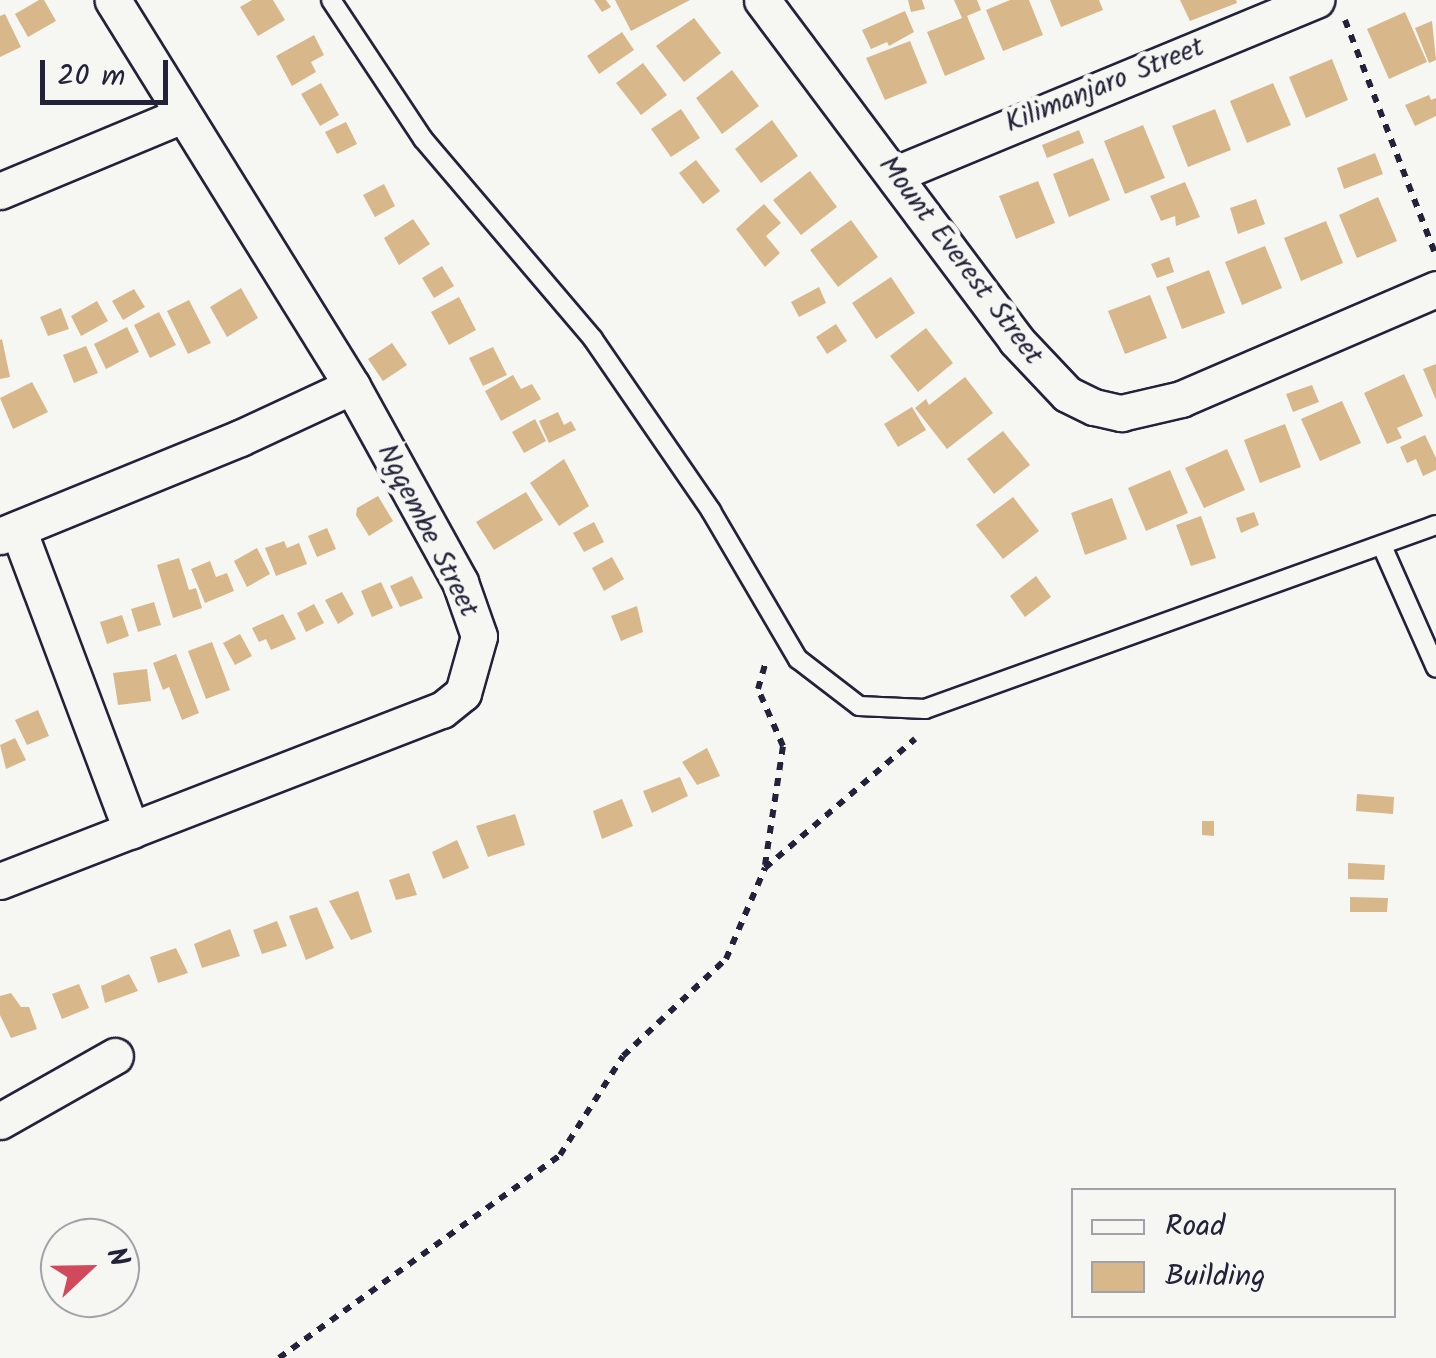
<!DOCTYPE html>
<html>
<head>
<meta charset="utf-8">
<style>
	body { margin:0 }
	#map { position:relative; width:1436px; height:1358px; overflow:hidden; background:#f6f6f2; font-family:Kalam,sans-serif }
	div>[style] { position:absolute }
	.building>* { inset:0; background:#d8b88b }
	.path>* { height:6px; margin-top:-3px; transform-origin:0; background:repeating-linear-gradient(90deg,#22223b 0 8px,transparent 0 16px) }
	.roads { filter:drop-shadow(2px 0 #22223b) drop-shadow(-2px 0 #22223b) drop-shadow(0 2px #22223b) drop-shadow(0 -2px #22223b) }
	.lane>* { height:18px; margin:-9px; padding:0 9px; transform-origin:9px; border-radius:9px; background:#f6f6f2 }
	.street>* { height:35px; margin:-17.5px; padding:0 17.5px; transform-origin:17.5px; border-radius:17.5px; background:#f6f6f2 }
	span { translate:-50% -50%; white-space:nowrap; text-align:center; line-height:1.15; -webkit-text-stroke:10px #f6f6f2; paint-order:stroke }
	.street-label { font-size:28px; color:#22223b }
	.legend { position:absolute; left:1071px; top:1188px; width:325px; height:130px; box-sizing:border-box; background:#f6f6f2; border:2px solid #a1a1a9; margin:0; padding:12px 18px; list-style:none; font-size:30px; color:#22223b }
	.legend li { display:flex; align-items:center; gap:20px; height:50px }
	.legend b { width:50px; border:2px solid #a1a1a9 }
	.north { position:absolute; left:40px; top:1218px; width:100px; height:100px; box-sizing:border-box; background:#f6f6f2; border:2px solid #a1a1a9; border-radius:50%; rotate:68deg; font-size:28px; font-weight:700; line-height:40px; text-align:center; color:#22223b }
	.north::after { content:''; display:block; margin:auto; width:35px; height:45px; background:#d1495b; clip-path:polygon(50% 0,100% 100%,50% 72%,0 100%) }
	.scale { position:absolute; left:40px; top:60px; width:128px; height:45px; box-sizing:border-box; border:5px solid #22223b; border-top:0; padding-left:12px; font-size:30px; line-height:35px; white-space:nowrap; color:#22223b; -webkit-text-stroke:8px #f6f6f2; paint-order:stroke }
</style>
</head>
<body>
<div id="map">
	<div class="building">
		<div style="clip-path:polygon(39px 0,44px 0,56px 21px,28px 37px,15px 14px)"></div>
		<div style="clip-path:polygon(252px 0,273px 0,285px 20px,258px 36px,240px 7px)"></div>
		<div style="clip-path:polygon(594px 0,606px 0,611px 7px,602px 12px)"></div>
		<div style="clip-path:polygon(615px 0,690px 0,631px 31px)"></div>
		<div style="clip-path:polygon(908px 0,922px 0,925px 9px,911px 12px)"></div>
		<div style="clip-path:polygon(954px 0,977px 0,981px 10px,967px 16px,985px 59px,945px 76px,927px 32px,962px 18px)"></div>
		<div style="clip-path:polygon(1010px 0,1029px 0,1043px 35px,1003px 51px,986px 10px)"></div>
		<div style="clip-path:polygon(1050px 0,1099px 0,1103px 10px,1061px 27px)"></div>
		<div style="clip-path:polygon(1180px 0,1236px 0,1237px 3px,1190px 21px)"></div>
		<div style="clip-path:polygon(905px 11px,914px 32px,889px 46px,887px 42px,871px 49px,862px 30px)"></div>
		<div style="clip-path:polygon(1405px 12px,1427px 62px,1389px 79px,1367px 29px)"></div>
		<div style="clip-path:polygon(5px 14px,21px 47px,0 57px,0 16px)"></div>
		<div style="clip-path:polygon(694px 18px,721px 53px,684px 82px,656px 46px)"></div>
		<div style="clip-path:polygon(1432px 21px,1436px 60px,1429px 63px,1415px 28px)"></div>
		<div style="clip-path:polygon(622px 32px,634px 50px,599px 74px,587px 56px)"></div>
		<div style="clip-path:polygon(314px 35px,324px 55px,311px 62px,316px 72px,292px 86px,276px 56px)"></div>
		<div style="clip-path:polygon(910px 41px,927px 83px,885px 100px,866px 58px)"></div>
		<div style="clip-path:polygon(1332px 59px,1348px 100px,1306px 118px,1289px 77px)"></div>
		<div style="clip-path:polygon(643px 63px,667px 95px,641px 115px,616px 83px)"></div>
		<div style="clip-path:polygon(732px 70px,759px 106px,722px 134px,696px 98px)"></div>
		<div style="clip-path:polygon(321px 83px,339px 115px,320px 126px,301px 94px)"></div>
		<div style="clip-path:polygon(1273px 83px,1291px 125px,1247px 143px,1230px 101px)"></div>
		<div style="clip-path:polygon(1429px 95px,1431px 100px,1436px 98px,1436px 116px,1415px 126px,1405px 105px)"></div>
		<div style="clip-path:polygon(681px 109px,700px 138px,671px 157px,651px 129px)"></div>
		<div style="clip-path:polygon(1215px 109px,1231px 150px,1188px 167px,1172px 126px)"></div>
		<div style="clip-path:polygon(772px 120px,798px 156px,761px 183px,735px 149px)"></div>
		<div style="clip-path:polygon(346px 122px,357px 144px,337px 154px,325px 132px)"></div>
		<div style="clip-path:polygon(1143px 125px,1165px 178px,1125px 194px,1104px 141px)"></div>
		<div style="clip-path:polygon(1079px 130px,1084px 143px,1047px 158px,1042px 145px)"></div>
		<div style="clip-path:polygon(1375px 153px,1383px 174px,1344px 189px,1337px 168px)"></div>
		<div style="clip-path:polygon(1093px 158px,1110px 200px,1069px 217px,1053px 174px)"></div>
		<div style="clip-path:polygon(696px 160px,720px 191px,703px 204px,679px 173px)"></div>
		<div style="clip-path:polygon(810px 171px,837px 207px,801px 235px,773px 200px)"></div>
		<div style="clip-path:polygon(1038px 181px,1055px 223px,1016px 239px,999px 196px)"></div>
		<div style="clip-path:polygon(1185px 182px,1200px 217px,1176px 226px,1175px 216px,1161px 221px,1150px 196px)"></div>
		<div style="clip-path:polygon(384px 184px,395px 206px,375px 217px,363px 195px)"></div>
		<div style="clip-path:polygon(1378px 197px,1397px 241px,1357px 258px,1339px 215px)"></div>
		<div style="clip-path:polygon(1256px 199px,1265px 224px,1238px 234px,1230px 208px)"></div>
		<div style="clip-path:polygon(764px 204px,781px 223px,766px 236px,780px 253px,765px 267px,736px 229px)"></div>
		<div style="clip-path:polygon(413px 219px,430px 244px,399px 265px,384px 238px)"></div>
		<div style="clip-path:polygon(851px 220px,878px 257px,838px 287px,810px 250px)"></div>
		<div style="clip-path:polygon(1326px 221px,1343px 263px,1301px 281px,1284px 238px)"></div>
		<div style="clip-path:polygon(1265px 246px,1282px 288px,1242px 305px,1225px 262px)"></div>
		<div style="clip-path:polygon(1169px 257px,1174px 272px,1157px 278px,1151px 264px)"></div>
		<div style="clip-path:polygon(442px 266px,454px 286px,434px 298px,422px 278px)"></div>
		<div style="clip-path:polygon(1209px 270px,1225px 313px,1182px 329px,1166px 287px)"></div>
		<div style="clip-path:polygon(891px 277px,915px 313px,876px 339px,852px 303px)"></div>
		<div style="clip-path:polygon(819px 287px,826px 303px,799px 317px,791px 302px)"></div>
		<div style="clip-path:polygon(241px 288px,258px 318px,227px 337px,210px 307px)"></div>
		<div style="clip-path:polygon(134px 289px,145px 307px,123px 320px,112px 301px)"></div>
		<div style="clip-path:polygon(1150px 295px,1167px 338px,1125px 354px,1108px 311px)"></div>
		<div style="clip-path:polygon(459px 297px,476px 330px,449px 345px,431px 312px)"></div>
		<div style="clip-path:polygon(189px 300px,211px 343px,188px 354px,167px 311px)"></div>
		<div style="clip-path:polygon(97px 301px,108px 321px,81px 336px,71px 316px)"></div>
		<div style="clip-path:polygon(61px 308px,69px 329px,48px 336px,40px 317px)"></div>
		<div style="clip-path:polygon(159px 312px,176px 345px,150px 358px,134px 325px)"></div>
		<div style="clip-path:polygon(836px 324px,847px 341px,827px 354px,816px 337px)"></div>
		<div style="clip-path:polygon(127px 327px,139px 352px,106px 369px,94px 344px)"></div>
		<div style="clip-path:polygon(926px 328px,953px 363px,918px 392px,890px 356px)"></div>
		<div style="clip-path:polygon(2px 339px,10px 377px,0 379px,0 340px)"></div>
		<div style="clip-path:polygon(392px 343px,407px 365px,383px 381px,368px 359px)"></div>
		<div style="clip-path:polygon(86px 346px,98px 373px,74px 383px,63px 355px)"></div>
		<div style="clip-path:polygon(493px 347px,507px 375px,483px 386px,469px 358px)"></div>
		<div style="clip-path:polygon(1436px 364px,1436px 400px,1423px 369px)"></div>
		<div style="clip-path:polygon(1404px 374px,1423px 416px,1397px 428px,1402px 438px,1387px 444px,1364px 393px)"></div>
		<div style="clip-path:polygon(513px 375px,521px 389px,532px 384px,541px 399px,501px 421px,485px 391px)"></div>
		<div style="clip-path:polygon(965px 377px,993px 413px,947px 449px,915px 408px,926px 399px,929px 405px)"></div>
		<div style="clip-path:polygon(32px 382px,48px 412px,13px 429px,0 398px)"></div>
		<div style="clip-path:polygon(1312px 385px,1319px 402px,1293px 412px,1286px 394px)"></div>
		<div style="clip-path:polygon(1342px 401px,1361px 443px,1320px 461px,1301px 419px)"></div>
		<div style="clip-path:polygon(912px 407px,926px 430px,898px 447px,884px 424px)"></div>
		<div style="clip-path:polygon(558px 412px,564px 425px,571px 421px,576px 430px,549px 443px,539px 421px)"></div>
		<div style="clip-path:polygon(535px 419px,546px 441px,524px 453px,512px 432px)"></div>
		<div style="clip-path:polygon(1285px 424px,1301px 467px,1260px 483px,1244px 440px)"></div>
		<div style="clip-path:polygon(1003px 431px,1030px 465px,994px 494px,967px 459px)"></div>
		<div style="clip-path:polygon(1425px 435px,1436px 458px,1436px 470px,1423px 476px,1416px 459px,1407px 463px,1400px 447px)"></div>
		<div style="clip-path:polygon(1227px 449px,1245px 490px,1204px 508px,1185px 468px)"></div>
		<div style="clip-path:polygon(564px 459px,589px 506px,559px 526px,530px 483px)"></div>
		<div style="clip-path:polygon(1170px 470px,1188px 513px,1146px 531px,1128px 488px)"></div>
		<div style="clip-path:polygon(526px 492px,543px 520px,494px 550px,476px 522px)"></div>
		<div style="clip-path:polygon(378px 496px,393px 521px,369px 536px,356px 515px,357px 508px)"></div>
		<div style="clip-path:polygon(1013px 497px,1039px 531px,1003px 559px,976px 525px)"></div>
		<div style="clip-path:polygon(1112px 498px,1127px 539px,1085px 555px,1071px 513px)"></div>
		<div style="clip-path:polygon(1254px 512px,1259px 525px,1241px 533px,1236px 518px)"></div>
		<div style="clip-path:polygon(1201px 516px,1216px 558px,1191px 566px,1176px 525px)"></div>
		<div style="clip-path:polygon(594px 522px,604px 542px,584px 552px,573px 533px)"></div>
		<div style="clip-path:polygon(327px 528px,336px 549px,317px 557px,308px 536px)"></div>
		<div style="clip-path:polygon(284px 541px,287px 548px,299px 543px,307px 564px,276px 576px,265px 548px)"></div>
		<div style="clip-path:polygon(257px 548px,270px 574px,247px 587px,234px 561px)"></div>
		<div style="clip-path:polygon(612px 557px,624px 579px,604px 591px,592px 568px)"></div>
		<div style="clip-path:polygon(179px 558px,189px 590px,196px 588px,202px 608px,173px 618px,157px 565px)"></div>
		<div style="clip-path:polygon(210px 561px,216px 577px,227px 573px,234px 591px,205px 603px,191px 569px)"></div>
		<div style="clip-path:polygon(412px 576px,423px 598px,400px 607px,390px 586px)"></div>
		<div style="clip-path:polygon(1036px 576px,1051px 597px,1025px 617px,1010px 596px)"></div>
		<div style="clip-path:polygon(381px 582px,393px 608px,372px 617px,361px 591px)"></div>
		<div style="clip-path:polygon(342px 592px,354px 614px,338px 624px,325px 600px)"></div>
		<div style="clip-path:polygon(154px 602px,161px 625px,138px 632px,131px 609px)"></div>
		<div style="clip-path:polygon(314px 604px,324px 623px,306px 632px,297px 613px)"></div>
		<div style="clip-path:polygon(637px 606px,643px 632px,621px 641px,611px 616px)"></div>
		<div style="clip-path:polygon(283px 614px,296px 639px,271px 650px,266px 639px,259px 642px,252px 628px)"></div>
		<div style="clip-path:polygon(122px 615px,129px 636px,107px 644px,100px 622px)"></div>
		<div style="clip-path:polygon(240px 634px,252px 656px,235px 665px,223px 643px)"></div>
		<div style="clip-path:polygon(212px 642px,230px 690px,206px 699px,188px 651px)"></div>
		<div style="clip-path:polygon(176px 654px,199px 713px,182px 720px,169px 687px,163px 690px,153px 663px)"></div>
		<div style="clip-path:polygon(147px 669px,151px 701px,118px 705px,113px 673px)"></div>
		<div style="clip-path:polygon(38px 710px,49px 736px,27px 745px,15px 720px)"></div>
		<div style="clip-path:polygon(15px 738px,26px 760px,6px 769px,0 745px)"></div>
		<div style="clip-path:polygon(707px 748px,720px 776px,697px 785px,682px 762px)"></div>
		<div style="clip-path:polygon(680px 777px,688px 796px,652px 813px,643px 791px)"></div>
		<div style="clip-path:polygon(1357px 794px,1394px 797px,1393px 814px,1356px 811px)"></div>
		<div style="clip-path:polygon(622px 799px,633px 826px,602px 839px,593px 811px)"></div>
		<div style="clip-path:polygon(515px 814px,525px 845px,488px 857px,476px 826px)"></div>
		<div style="clip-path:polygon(1202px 821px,1214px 821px,1214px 836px,1202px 835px)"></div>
		<div style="clip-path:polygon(457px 840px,469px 868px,443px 879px,432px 852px)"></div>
		<div style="clip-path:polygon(1348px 863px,1385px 865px,1384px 880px,1348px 879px)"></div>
		<div style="clip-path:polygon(409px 873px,417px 895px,396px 900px,389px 880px)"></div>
		<div style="clip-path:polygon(358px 891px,372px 932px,351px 940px,329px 901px)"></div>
		<div style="clip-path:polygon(1350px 897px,1388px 898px,1387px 912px,1350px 912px)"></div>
		<div style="clip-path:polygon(317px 907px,334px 948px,306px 960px,289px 916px)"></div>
		<div style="clip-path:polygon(277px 921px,287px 946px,262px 954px,253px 930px)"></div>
		<div style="clip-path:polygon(230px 929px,240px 956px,202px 968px,194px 944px)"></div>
		<div style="clip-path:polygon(176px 948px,188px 973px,158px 983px,150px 957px)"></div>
		<div style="clip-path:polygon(129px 974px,138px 991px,105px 1003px,101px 986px)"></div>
		<div style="clip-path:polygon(79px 984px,89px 1008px,62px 1019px,52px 994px)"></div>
		<div style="clip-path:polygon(11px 993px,21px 1007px,29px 1007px,37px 1029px,11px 1038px,0 1015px,0 996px)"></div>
	</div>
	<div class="path">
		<div style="left:1345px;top:20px;width:248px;rotate:68.9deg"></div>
		<div style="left:765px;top:865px;width:120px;rotate:-81.4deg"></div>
		<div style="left:783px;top:746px;width:62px;rotate:-113.7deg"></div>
		<div style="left:758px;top:689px;width:25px;rotate:-74deg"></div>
		<div style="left:279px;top:1358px;width:347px;rotate:-35.8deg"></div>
		<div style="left:560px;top:1155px;width:117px;rotate:-57.5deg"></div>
		<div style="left:623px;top:1056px;width:141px;rotate:-43.3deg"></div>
		<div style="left:726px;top:959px;width:99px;rotate:-66.8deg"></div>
		<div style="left:765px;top:868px;width:198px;rotate:-40.7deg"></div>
	</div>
	<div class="roads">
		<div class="lane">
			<div style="left:331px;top:0;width:167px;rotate:56.5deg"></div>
			<div style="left:423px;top:139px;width:262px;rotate:49.6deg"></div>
			<div style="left:593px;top:339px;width:209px;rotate:55.5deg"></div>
			<div style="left:711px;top:511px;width:172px;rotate:59.6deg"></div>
			<div style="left:798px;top:659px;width:77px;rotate:37.6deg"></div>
			<div style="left:859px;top:706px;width:66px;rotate:2.6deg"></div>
			<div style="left:925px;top:709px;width:543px;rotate:-19.8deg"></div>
			<div style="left:1382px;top:546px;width:133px;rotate:66.1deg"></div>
		</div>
		<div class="street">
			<div style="left:762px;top:0;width:424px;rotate:53.2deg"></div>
			<div style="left:1016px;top:340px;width:74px;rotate:46.6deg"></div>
			<div style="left:1067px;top:394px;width:30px;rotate:26deg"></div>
			<div style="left:1094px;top:407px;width:28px;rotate:13deg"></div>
			<div style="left:1121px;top:413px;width:62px;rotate:-13.1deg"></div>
			<div style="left:1181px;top:399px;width:278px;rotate:-23.3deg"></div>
			<div style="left:896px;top:174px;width:455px;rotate:-22.5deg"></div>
			<div style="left:0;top:191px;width:198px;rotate:-22.6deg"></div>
			<div style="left:18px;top:529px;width:322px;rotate:69.4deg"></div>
			<div style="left:0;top:536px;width:259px;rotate:-22.2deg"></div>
			<div style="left:240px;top:438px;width:123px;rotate:-24.9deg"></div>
			<div style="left:0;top:881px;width:474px;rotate:-21.2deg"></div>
			<div style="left:442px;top:710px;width:27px;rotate:-39deg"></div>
			<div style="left:463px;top:693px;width:59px;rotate:-74.3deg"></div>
			<div style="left:479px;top:636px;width:57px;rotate:-109.4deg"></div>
			<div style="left:460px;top:582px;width:224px;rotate:-118.9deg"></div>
			<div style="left:352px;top:386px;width:454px;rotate:-121.8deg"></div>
			<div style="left:0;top:1121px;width:132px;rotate:-29.5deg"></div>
		</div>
	</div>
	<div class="street-label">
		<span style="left:1105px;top:86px;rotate:-22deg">Kilimanjaro Street</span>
		<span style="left:960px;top:261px;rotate:53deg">Mount Everest Street</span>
		<span style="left:427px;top:531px;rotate:63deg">Ngqembe Street</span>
	</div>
	<ul class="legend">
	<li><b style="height:12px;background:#f6f6f2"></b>Road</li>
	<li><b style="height:28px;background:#d8b88b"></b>Building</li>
	</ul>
	<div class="north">N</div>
	<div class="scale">20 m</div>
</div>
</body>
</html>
